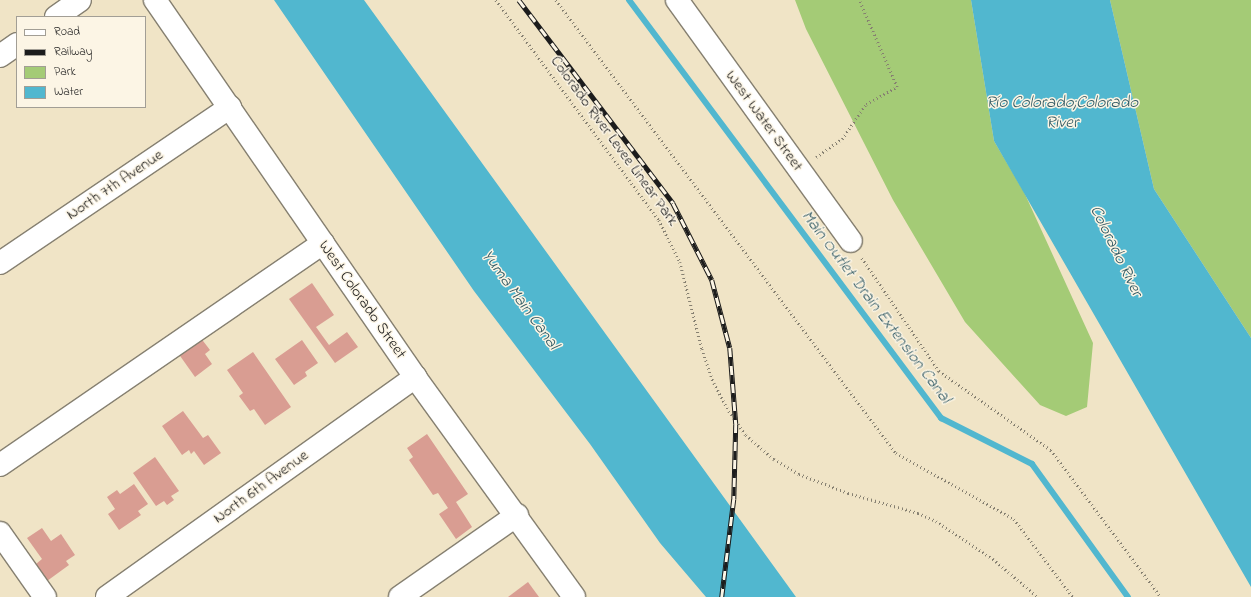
<!DOCTYPE html>
<html>
<head>
<meta charset="utf-8">
<style>
	body { margin:0 }
	#map { position:relative; width:1251px; height:597px; overflow:hidden; background:#f0e4c6; font-family:"Indie Flower",sans-serif }
	div>[style] { position:absolute }
	.green>* { inset:0; background:#a4cb76 }
	.water>* { inset:0; background:#51b7cf }
	.stream>* { height:6px; margin:-3px; padding:0 3px; transform-origin:3px; border-radius:3px; background:#51b7cf }
	.building>* { inset:0; background:#d99d92 }
	.path>* { height:2.5px; margin-top:-1.25px; transform-origin:0; background:repeating-linear-gradient(90deg,#868071 0 1px,transparent 0 4px) }
	.roads { filter:drop-shadow(1px 0 #868071) drop-shadow(-1px 0 #868071) drop-shadow(0 1px #868071) drop-shadow(0 -1px #868071) }
	.minor>* { height:22px; margin:-11px; padding:0 11px; transform-origin:11px; border-radius:11px; background:#fff }
	.rail>* { height:4.5px; margin-top:-2.25px; transform-origin:0; background:repeating-linear-gradient(90deg,#fcf5e5 0 9px,#1c1c1c 0 18px); box-sizing:border-box; border-block:1px solid #1c1c1c }
	span { translate:-50% -50%; white-space:nowrap; text-align:center; line-height:1.15; -webkit-text-stroke:3px #fcf5e5; paint-order:stroke }
	.street-label { font-size:16px; color:#1c1c1c }
	.water-label { font-size:17px; color:#315a64; font-style:italic }
	.legend { position:absolute; left:16px; top:16px; width:130px; height:92px; box-sizing:border-box; background:#fcf5e5; border:1px solid #a29e95; margin:0; padding:5px 7px; list-style:none; font-size:12px; color:#1c1c1c }
	.legend li { display:flex; align-items:center; gap:8px; height:20px }
	.legend b { width:20px; border:1px solid #a29e95 }
</style>
</head>
<body>
<div id="map">
	<div class="green">
		<div style="clip-path:polygon(795px 0,971px 0,994px 141px,1024px 192px,1093px 343px,1087px 407px,1066px 416px,1040px 405px,965px 322px,893px 200px,806px 29px)"></div>
		<div style="clip-path:polygon(1110px 0,1251px 0,1251px 338px,1154px 189px)"></div>
	</div>
	<div class="water">
		<div style="clip-path:polygon(274px 0,364px 0,796px 597px,706px 597px,660px 543px,590px 444px,474px 291px)"></div>
		<div style="clip-path:polygon(971px 0,1110px 0,1154px 189px,1251px 338px,1251px 587px,994px 141px)"></div>
	</div>
	<div class="stream">
		<div style="left:629px;top:0;width:522px;rotate:53.26deg"></div>
		<div style="left:941px;top:418px;width:102px;rotate:26.8deg"></div>
		<div style="left:1032px;top:464px;width:164px;rotate:54.2deg"></div>
	</div>
	<div class="building">
		<div style="clip-path:polygon(312px 283px,334px 315px,316px 327px,329px 345px,347px 332px,358px 347px,335px 363px,289px 299px)"></div>
		<div style="clip-path:polygon(200px 337px,210px 350px,205px 354px,212px 364px,195px 377px,178px 353px)"></div>
		<div style="clip-path:polygon(302px 340px,318px 363px,305px 372px,307px 376px,294px 385px,275px 359px)"></div>
		<div style="clip-path:polygon(253px 352px,291px 407px,265px 425px,254px 409px,250px 411px,239px 396px,243px 393px,227px 370px)"></div>
		<div style="clip-path:polygon(183px 411px,203px 438px,208px 435px,221px 453px,204px 465px,194px 451px,191px 454px,189px 450px,182px 455px,162px 426px)"></div>
		<div style="clip-path:polygon(427px 434px,468px 494px,456px 502px,472px 527px,456px 539px,439px 514px,448px 508px,438px 493px,433px 495px,409px 460px,413px 457px,407px 448px)"></div>
		<div style="clip-path:polygon(155px 457px,179px 491px,171px 496px,174px 500px,167px 505px,164px 501px,156px 506px,133px 473px)"></div>
		<div style="clip-path:polygon(134px 484px,148px 504px,138px 511px,141px 515px,119px 530px,108px 514px,115px 509px,107px 497px,117px 490px,120px 494px)"></div>
		<div style="clip-path:polygon(42px 528px,51px 541px,61px 534px,75px 555px,66px 561px,69px 565px,47px 581px,36px 564px,42px 559px,27px 538px)"></div>
		<div style="clip-path:polygon(528px 582px,539px 597px,508px 597px)"></div>
	</div>
	<div class="path">
		<div style="left:496px;top:0;width:274px;rotate:53.5deg"></div>
		<div style="left:659px;top:220px;width:47px;rotate:63.4deg"></div>
		<div style="left:680px;top:262px;width:90px;rotate:75.8deg"></div>
		<div style="left:702px;top:349px;width:36px;rotate:71deg"></div>
		<div style="left:714px;top:383px;width:32px;rotate:62deg"></div>
		<div style="left:729px;top:411px;width:29px;rotate:55deg"></div>
		<div style="left:746px;top:435px;width:37px;rotate:41deg"></div>
		<div style="left:774px;top:459px;width:29px;rotate:31deg"></div>
		<div style="left:799px;top:474px;width:53px;rotate:21.2deg"></div>
		<div style="left:848px;top:493px;width:73px;rotate:15.9deg"></div>
		<div style="left:918px;top:513px;width:20px;rotate:24deg"></div>
		<div style="left:936px;top:521px;width:69px;rotate:33.7deg"></div>
		<div style="left:993px;top:559px;width:59px;rotate:40.2deg"></div>
		<div style="left:556px;top:0;width:566px;rotate:53.11deg"></div>
		<div style="left:896px;top:453px;width:135px;rotate:29.2deg"></div>
		<div style="left:1014px;top:519px;width:98px;rotate:52.9deg"></div>
		<div style="left:816px;top:157px;width:32px;rotate:-35deg"></div>
		<div style="left:842px;top:139px;width:42px;rotate:-55.6deg"></div>
		<div style="left:866px;top:104px;width:35px;rotate:-29deg"></div>
		<div style="left:897px;top:87px;width:95px;rotate:-113.6deg"></div>
		<div style="left:862px;top:258px;width:137px;rotate:55.7deg"></div>
		<div style="left:939px;top:371px;width:137px;rotate:35.2deg"></div>
		<div style="left:1051px;top:450px;width:184px;rotate:53.2deg"></div>
	</div>
	<div class="roads">
		<div class="minor">
			<div style="left:155px;top:0;width:458px;rotate:55.4deg"></div>
			<div style="left:415px;top:377px;width:271px;rotate:54.1deg"></div>
			<div style="left:677px;top:0;width:297px;rotate:54.2deg"></div>
			<div style="left:56px;top:17px;width:29px;rotate:-35deg"></div>
			<div style="left:0;top:56px;width:21px;rotate:-35deg"></div>
			<div style="left:0;top:263px;width:278px;rotate:-34.1deg"></div>
			<div style="left:0;top:465px;width:392px;rotate:-34.5deg"></div>
			<div style="left:0;top:533px;width:78px;rotate:54.9deg"></div>
			<div style="left:107px;top:597px;width:379px;rotate:-35.5deg"></div>
			<div style="left:400px;top:597px;width:143px;rotate:-35deg"></div>
		</div>
	</div>
	<div class="rail">
		<div style="left:519px;top:0;width:255px;rotate:52.8deg"></div>
		<div style="left:673px;top:203px;width:86px;rotate:63.1deg"></div>
		<div style="left:712px;top:280px;width:70px;rotate:75.2deg"></div>
		<div style="left:730px;top:348px;width:76px;rotate:85.5deg"></div>
		<div style="left:736px;top:424px;width:75px;rotate:91.5deg"></div>
		<div style="left:734px;top:499px;width:99px;rotate:97deg"></div>
	</div>
	<div class="street-label">
		<span style="left:764px;top:121px;rotate:54deg">West Water Street</span>
		<span style="left:614px;top:141px;rotate:54deg">Colorado River Levee Linear Park</span>
		<span style="left:115px;top:185px;rotate:-34deg">North 7th Avenue</span>
		<span style="left:362px;top:300px;rotate:55deg">West Colorado Street</span>
		<span style="left:261px;top:487px;rotate:-36deg">North 6th Avenue</span>
	</div>
	<div class="water-label">
		<span style="left:1062px;top:113px">Río Colorado;Colorado<br>River</span>
		<span style="left:1116px;top:251px;rotate:64deg">Colorado River</span>
		<span style="left:520px;top:300px;rotate:54deg">Yuma Main Canal</span>
		<span style="left:876px;top:307px;rotate:53deg">Main Outlet Drain Extension Canal</span>
	</div>
	<ul class="legend">
	<li><b style="height:5px;background:#fff"></b>Road</li>
	<li><b style="height:5px;background:#1c1c1c"></b>Railway</li>
	<li><b style="height:11px;background:#a4cb76"></b>Park</li>
	<li><b style="height:11px;background:#51b7cf"></b>Water</li>
	</ul>
</div>
</body>
</html>
